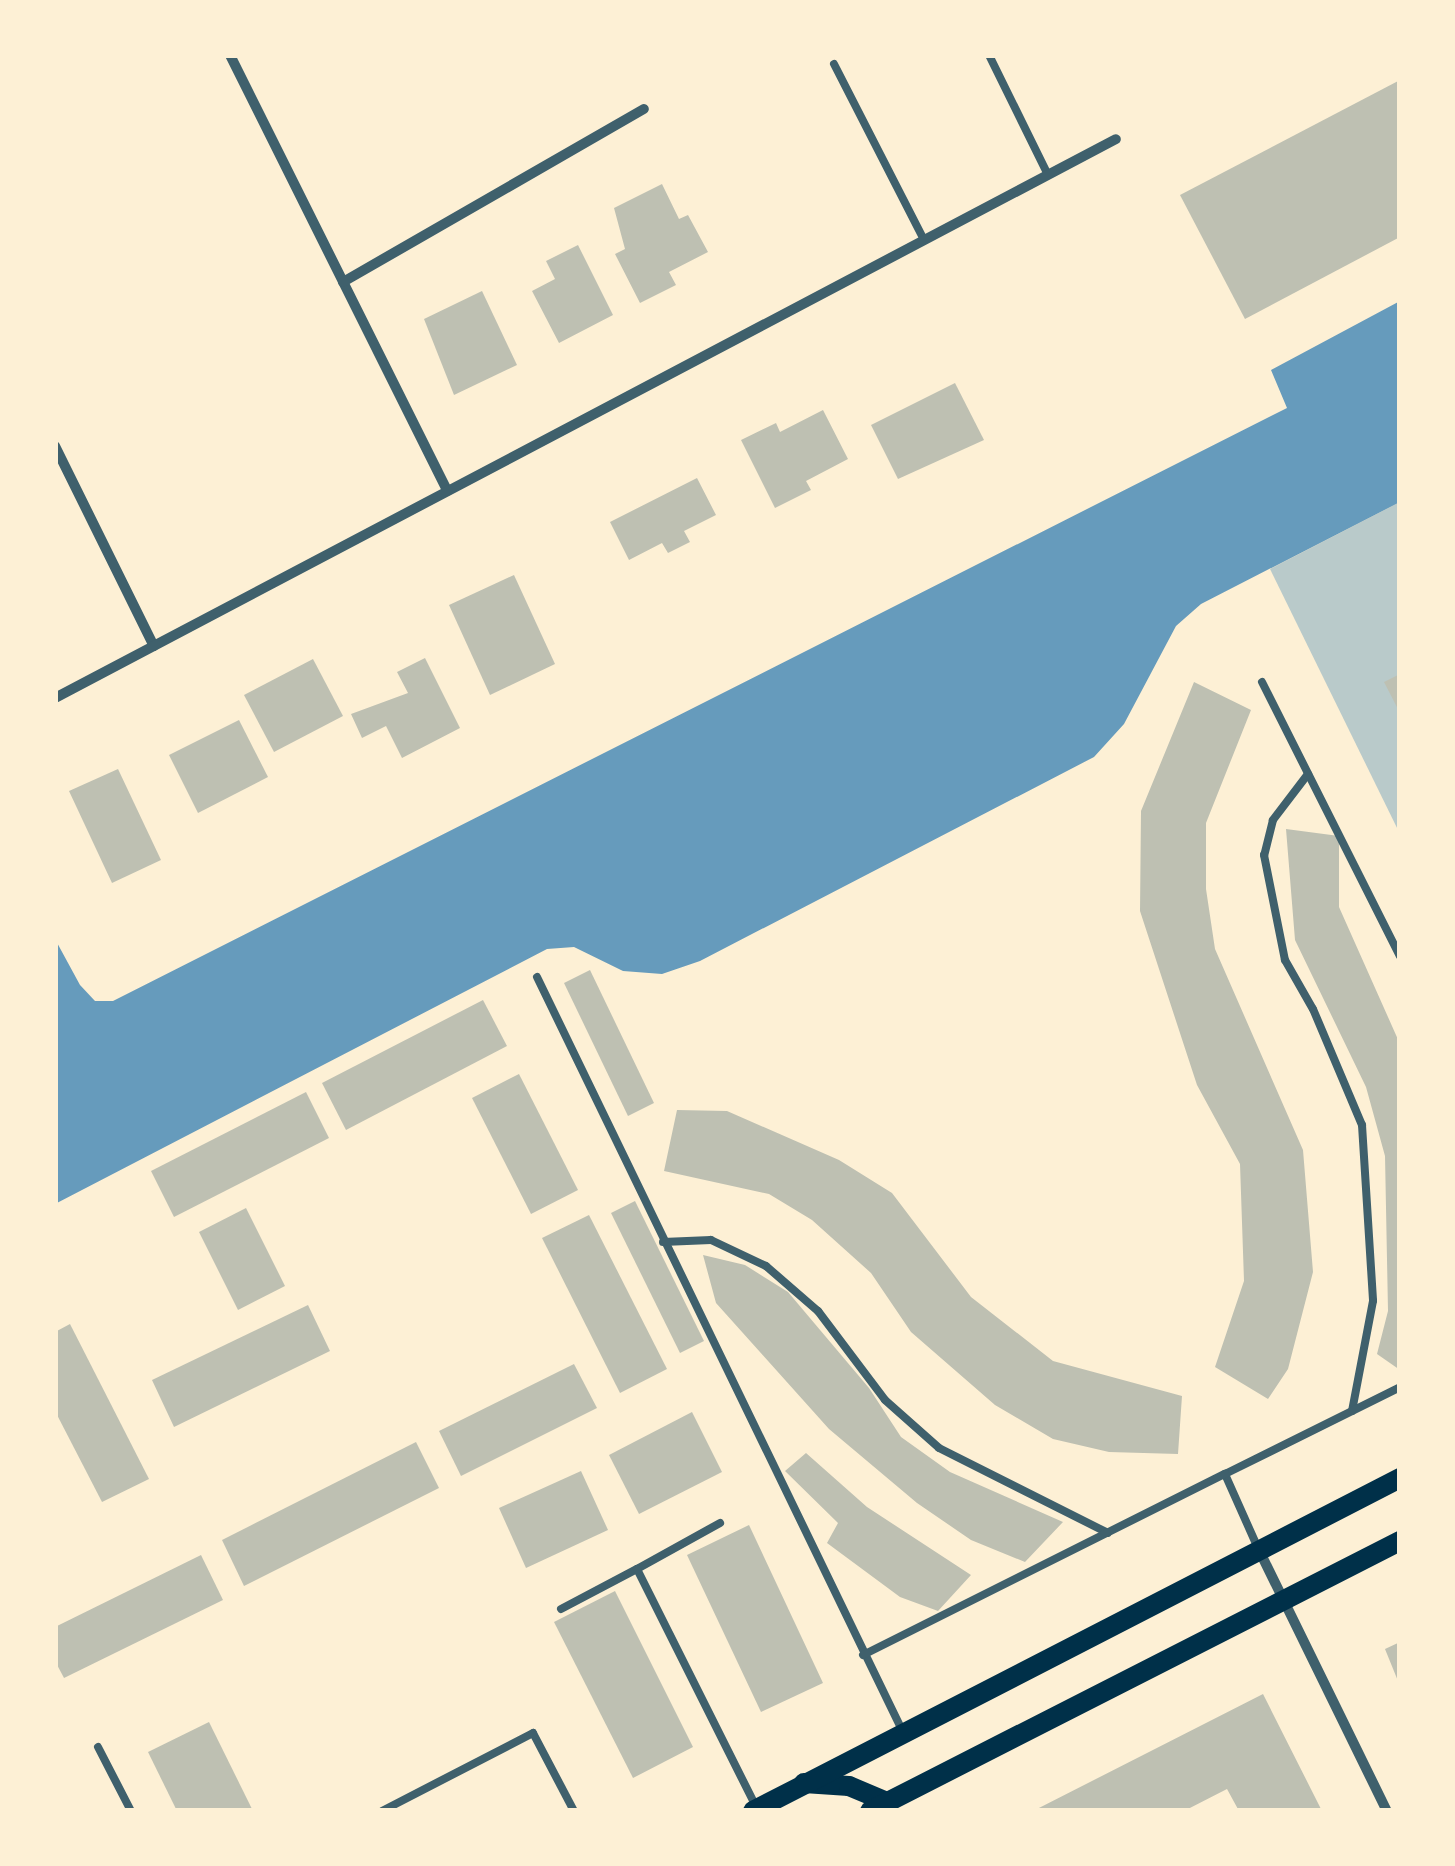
<!DOCTYPE html>
<html>
<head>
<meta charset="utf-8">
<style>
	body { margin:0 }
	#map { position:relative; width:1455px; height:1866px; overflow:hidden; background:#fdf0d5; font-family:Lato,sans-serif }
	div>[style] { position:absolute }
	.green>* { inset:0; background:#b9caca }
	.water>* { inset:0; background:#669bbc }
	.building>* { inset:0; background:#bec0b2 }
	.path>* { height:5px; margin:-2.5px; padding:0 2.5px; transform-origin:2.5px; border-radius:2.5px; background:#003049 }
	.service>* { height:8px; margin:-4px; padding:0 4px; transform-origin:4px; border-radius:4px; background:#3f606c }
	.minor>* { height:10px; margin:-5px; padding:0 5px; transform-origin:5px; border-radius:5px; background:#3f606c }
	.secondary>* { height:20px; margin:-10px; padding:0 10px; transform-origin:10px; border-radius:10px; background:#003049 }
	span { translate:-50% -50%; white-space:nowrap; text-align:center; line-height:1.15; -webkit-text-stroke:10px #fdf0d5; paint-order:stroke }
	.frame { position:absolute; inset:0; border:58px solid #fdf0d5; pointer-events:none }
</style>
</head>
<body>
<div id="map">
	<div class="green">
		<div style="clip-path:polygon(1400px 502px,1400px 834px,1270px 569px)"></div>
	</div>
	<div class="water">
		<div style="clip-path:polygon(1400px 301px,1400px 502px,1201px 604px,1176px 626px,1124px 724px,1094px 757px,700px 961px,662px 974px,623px 971px,574px 947px,547px 949px,55px 1204px,55px 939px,80px 985px,95px 1001px,113px 1001px,1287px 408px,1271px 370px)"></div>
	</div>
	<div class="building">
		<div style="clip-path:polygon(1400px 80px,1400px 237px,1245px 319px,1180px 195px)"></div>
		<div style="clip-path:polygon(662px 184px,679px 219px,688px 215px,708px 252px,669px 272px,676px 285px,640px 303px,615px 254px,625px 249px,614px 208px)"></div>
		<div style="clip-path:polygon(578px 245px,613px 315px,559px 343px,532px 291px,555px 279px,546px 261px)"></div>
		<div style="clip-path:polygon(482px 291px,517px 365px,454px 395px,424px 319px)"></div>
		<div style="clip-path:polygon(955px 383px,984px 440px,898px 479px,871px 425px)"></div>
		<div style="clip-path:polygon(823px 410px,848px 459px,806px 481px,811px 490px,775px 508px,741px 440px,776px 423px,780px 432px)"></div>
		<div style="clip-path:polygon(697px 478px,716px 515px,684px 531px,690px 542px,668px 553px,662px 543px,629px 560px,610px 522px)"></div>
		<div style="clip-path:polygon(514px 575px,555px 664px,490px 695px,449px 605px)"></div>
		<div style="clip-path:polygon(425px 658px,460px 728px,402px 758px,386px 726px,362px 738px,351px 714px,408px 693px,397px 672px)"></div>
		<div style="clip-path:polygon(313px 659px,343px 716px,274px 752px,244px 695px)"></div>
		<div style="clip-path:polygon(1400px 674px,1400px 713px,1384px 682px)"></div>
		<div style="clip-path:polygon(1194px 682px,1251px 710px,1206px 823px,1206px 889px,1215px 949px,1303px 1150px,1313px 1272px,1288px 1369px,1268px 1399px,1215px 1367px,1244px 1281px,1240px 1164px,1197px 1085px,1140px 911px,1141px 811px)"></div>
		<div style="clip-path:polygon(239px 720px,268px 777px,198px 813px,169px 755px)"></div>
		<div style="clip-path:polygon(118px 769px,161px 860px,112px 883px,69px 791px)"></div>
		<div style="clip-path:polygon(1286px 829px,1339px 836px,1339px 907px,1400px 1044px,1400px 1370px,1377px 1354px,1388px 1311px,1385px 1156px,1366px 1087px,1295px 940px)"></div>
		<div style="clip-path:polygon(590px 970px,654px 1103px,628px 1116px,564px 983px)"></div>
		<div style="clip-path:polygon(483px 1000px,507px 1046px,346px 1130px,322px 1083px)"></div>
		<div style="clip-path:polygon(519px 1074px,578px 1190px,531px 1214px,472px 1098px)"></div>
		<div style="clip-path:polygon(306px 1092px,329px 1138px,174px 1217px,151px 1171px)"></div>
		<div style="clip-path:polygon(677px 1110px,727px 1111px,839px 1160px,892px 1193px,971px 1297px,1053px 1361px,1182px 1396px,1178px 1454px,1109px 1452px,1053px 1439px,995px 1405px,911px 1332px,871px 1273px,812px 1220px,769px 1194px,664px 1171px)"></div>
		<div style="clip-path:polygon(635px 1201px,704px 1341px,680px 1353px,611px 1213px)"></div>
		<div style="clip-path:polygon(246px 1208px,285px 1286px,238px 1310px,199px 1232px)"></div>
		<div style="clip-path:polygon(589px 1215px,667px 1369px,620px 1393px,542px 1238px)"></div>
		<div style="clip-path:polygon(703px 1255px,745px 1265px,788px 1292px,869px 1388px,901px 1437px,950px 1472px,1063px 1522px,1025px 1562px,971px 1540px,917px 1503px,829px 1429px,716px 1303px)"></div>
		<div style="clip-path:polygon(308px 1305px,330px 1351px,174px 1427px,152px 1380px)"></div>
		<div style="clip-path:polygon(70px 1324px,149px 1479px,102px 1502px,55px 1411px,55px 1332px)"></div>
		<div style="clip-path:polygon(574px 1364px,597px 1408px,461px 1476px,439px 1431px)"></div>
		<div style="clip-path:polygon(692px 1412px,722px 1472px,639px 1514px,609px 1455px)"></div>
		<div style="clip-path:polygon(416px 1442px,439px 1488px,244px 1586px,222px 1540px)"></div>
		<div style="clip-path:polygon(806px 1453px,867px 1507px,971px 1575px,938px 1611px,900px 1597px,827px 1543px,838px 1523px,785px 1471px)"></div>
		<div style="clip-path:polygon(581px 1471px,608px 1530px,526px 1568px,499px 1508px)"></div>
		<div style="clip-path:polygon(749px 1525px,823px 1683px,761px 1712px,687px 1555px)"></div>
		<div style="clip-path:polygon(201px 1555px,223px 1600px,64px 1678px,55px 1661px,55px 1627px)"></div>
		<div style="clip-path:polygon(615px 1591px,693px 1747px,633px 1778px,554px 1622px)"></div>
		<div style="clip-path:polygon(1400px 1642px,1400px 1686px,1385px 1649px)"></div>
		<div style="clip-path:polygon(1263px 1694px,1322px 1811px,1239px 1811px,1227px 1789px,1184px 1811px,1033px 1811px)"></div>
		<div style="clip-path:polygon(209px 1722px,253px 1811px,177px 1811px,148px 1752px)"></div>
	</div>
	<div class="path">
		<div style="left:55px;top:1054px;width:1px;rotate:90deg"></div>
	</div>
	<div class="service">
		<div style="left:989px;top:55px;width:134px;rotate:63.8deg"></div>
		<div style="left:834px;top:64px;width:198px;rotate:62.9deg"></div>
		<div style="left:1262px;top:682px;width:307px;rotate:63.3deg"></div>
		<div style="left:1308px;top:774px;width:58px;rotate:127.3deg"></div>
		<div style="left:1273px;top:820px;width:36px;rotate:104deg"></div>
		<div style="left:1264px;top:855px;width:107px;rotate:78.7deg"></div>
		<div style="left:1285px;top:960px;width:56px;rotate:60.3deg"></div>
		<div style="left:1313px;top:1009px;width:126px;rotate:67.1deg"></div>
		<div style="left:1362px;top:1125px;width:176px;rotate:86.4deg"></div>
		<div style="left:1373px;top:1301px;width:112px;rotate:100.8deg"></div>
		<div style="left:537px;top:977px;width:839px;rotate:64.14deg"></div>
		<div style="left:663px;top:1242px;width:48px;rotate:-2.4deg"></div>
		<div style="left:711px;top:1240px;width:61px;rotate:25.3deg"></div>
		<div style="left:766px;top:1266px;width:69px;rotate:40.9deg"></div>
		<div style="left:818px;top:1311px;width:111px;rotate:53deg"></div>
		<div style="left:885px;top:1400px;width:72px;rotate:41.6deg"></div>
		<div style="left:939px;top:1448px;width:189px;rotate:26.7deg"></div>
		<div style="left:1257px;top:1546px;width:79px;rotate:-114deg"></div>
		<div style="left:1225px;top:1474px;width:195px;rotate:-26.4deg"></div>
		<div style="left:637px;top:1569px;width:95px;rotate:-29deg"></div>
		<div style="left:561px;top:1609px;width:86px;rotate:-27.8deg"></div>
		<div style="left:637px;top:1569px;width:264px;rotate:63.4deg"></div>
		<div style="left:863px;top:1655px;width:405px;rotate:-26.6deg"></div>
		<div style="left:98px;top:1747px;width:72px;rotate:62.7deg"></div>
		<div style="left:382px;top:1811px;width:170px;rotate:-27.3deg"></div>
		<div style="left:533px;top:1733px;width:88px;rotate:62.3deg"></div>
	</div>
	<div class="minor">
		<div style="left:230px;top:55px;width:487px;rotate:63.5deg"></div>
		<div style="left:343px;top:282px;width:347px;rotate:-29.9deg"></div>
		<div style="left:55px;top:446px;width:223px;rotate:63.7deg"></div>
		<div style="left:55px;top:698px;width:1199px;rotate:-27.78deg"></div>
		<div style="left:1259px;top:1550px;width:291px;rotate:63.9deg"></div>
	</div>
	<div class="secondary">
		<div style="left:804px;top:1783px;width:45px;rotate:3.8deg"></div>
		<div style="left:849px;top:1786px;width:41px;rotate:22.8deg"></div>
		<div style="left:753px;top:1811px;width:728px;rotate:-27.23deg"></div>
		<div style="left:870px;top:1811px;width:595px;rotate:-27deg"></div>
	</div>
	<div class="frame"></div>
</div>
</body>
</html>
